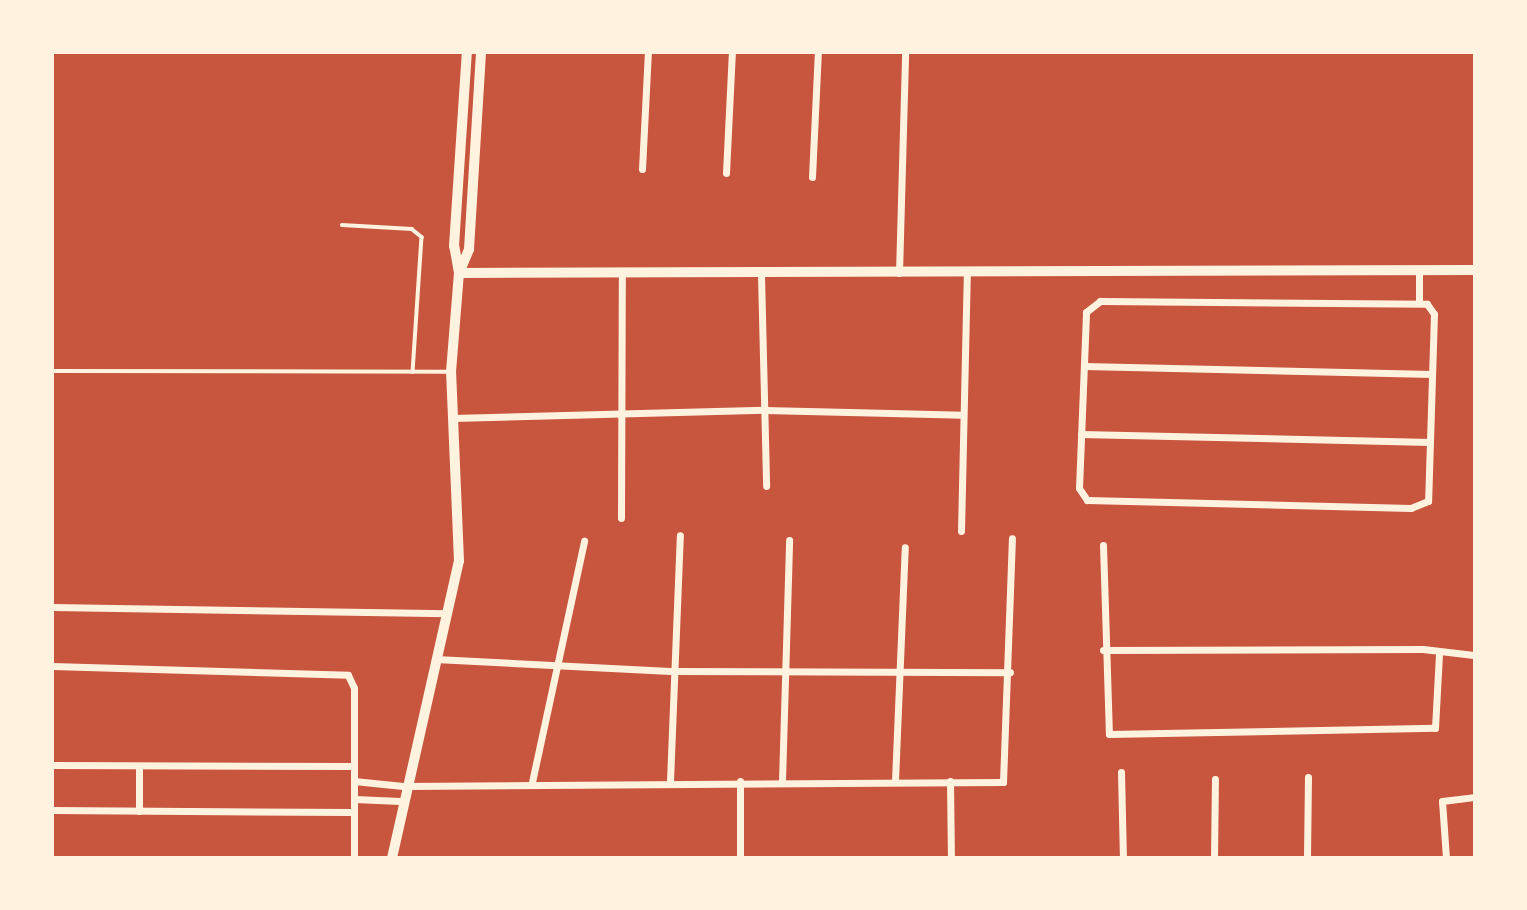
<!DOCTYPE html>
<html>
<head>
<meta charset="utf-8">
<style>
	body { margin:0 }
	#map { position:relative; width:1527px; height:910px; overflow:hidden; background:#c8553d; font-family:Spectral,serif }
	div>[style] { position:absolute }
	.service>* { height:3.5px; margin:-1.75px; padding:0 1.75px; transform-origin:1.75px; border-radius:1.75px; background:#fff3e0 }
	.minor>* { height:7px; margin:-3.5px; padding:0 3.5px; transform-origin:3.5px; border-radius:3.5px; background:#fff3e0 }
	.tertiary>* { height:10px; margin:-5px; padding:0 5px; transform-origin:5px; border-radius:5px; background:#fff3e0 }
	.secondary>* { height:10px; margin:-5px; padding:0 5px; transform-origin:5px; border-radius:5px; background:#fff3e0 }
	span { translate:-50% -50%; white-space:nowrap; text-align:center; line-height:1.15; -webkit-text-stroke:6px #fff3e0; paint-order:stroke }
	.frame { position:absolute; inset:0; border:54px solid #fff3e0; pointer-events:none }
</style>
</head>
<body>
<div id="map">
	<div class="service">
		<div style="left:342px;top:225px;width:70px;rotate:3.3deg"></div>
		<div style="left:412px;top:229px;width:13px;rotate:39deg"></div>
		<div style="left:422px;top:237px;width:135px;rotate:93.8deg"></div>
		<div style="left:52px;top:371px;width:397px;rotate:0.1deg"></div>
	</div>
	<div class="minor">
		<div style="left:642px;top:169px;width:117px;rotate:-87.1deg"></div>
		<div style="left:726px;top:173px;width:121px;rotate:-87.2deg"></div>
		<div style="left:812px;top:177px;width:125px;rotate:-87.3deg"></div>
		<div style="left:1419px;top:271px;width:32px;rotate:90deg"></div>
		<div style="left:899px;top:273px;width:221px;rotate:-88.4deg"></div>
		<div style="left:761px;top:275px;width:211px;rotate:88.6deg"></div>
		<div style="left:1100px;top:301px;width:327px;rotate:0.5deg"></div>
		<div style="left:1427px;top:304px;width:12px;rotate:55deg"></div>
		<div style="left:1434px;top:314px;width:187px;rotate:91.8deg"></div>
		<div style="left:1428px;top:501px;width:18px;rotate:158deg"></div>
		<div style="left:1411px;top:508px;width:324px;rotate:-178.6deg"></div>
		<div style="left:1087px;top:500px;width:14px;rotate:-124deg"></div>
		<div style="left:1079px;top:488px;width:176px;rotate:-87.7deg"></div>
		<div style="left:1086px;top:312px;width:18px;rotate:-38deg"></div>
		<div style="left:1084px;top:366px;width:348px;rotate:1.3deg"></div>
		<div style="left:453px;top:418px;width:312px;rotate:-1.5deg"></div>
		<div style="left:765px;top:410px;width:198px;rotate:1.4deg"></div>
		<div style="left:1081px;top:434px;width:349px;rotate:1.3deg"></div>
		<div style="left:621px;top:518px;width:243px;rotate:-89.8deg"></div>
		<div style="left:961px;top:531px;width:258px;rotate:-88.7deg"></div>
		<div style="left:1103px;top:545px;width:189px;rotate:88.2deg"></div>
		<div style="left:1109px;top:734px;width:326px;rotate:-1.1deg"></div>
		<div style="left:1435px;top:728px;width:74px;rotate:-86.9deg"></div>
		<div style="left:52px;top:607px;width:396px;rotate:0.9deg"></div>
		<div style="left:1103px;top:650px;width:320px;rotate:-0.2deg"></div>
		<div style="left:1423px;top:649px;width:51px;rotate:6.7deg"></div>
		<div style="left:435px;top:659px;width:240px;rotate:2.9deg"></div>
		<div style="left:675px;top:671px;width:335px;rotate:0.2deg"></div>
		<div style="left:52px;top:666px;width:296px;rotate:1.7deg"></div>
		<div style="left:348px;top:675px;width:14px;rotate:65deg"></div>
		<div style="left:354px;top:688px;width:170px;rotate:90deg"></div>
		<div style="left:52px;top:765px;width:302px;rotate:0.2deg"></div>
		<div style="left:1121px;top:772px;width:86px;rotate:88.7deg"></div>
		<div style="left:354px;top:781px;width:49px;rotate:5.8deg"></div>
		<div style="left:403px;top:786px;width:600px;rotate:-0.38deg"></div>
		<div style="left:1003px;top:782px;width:244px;rotate:-87.9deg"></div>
		<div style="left:670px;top:781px;width:246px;rotate:-87.7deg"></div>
		<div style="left:782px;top:781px;width:241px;rotate:-88.3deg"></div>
		<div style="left:895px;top:781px;width:234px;rotate:-87.6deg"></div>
		<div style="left:950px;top:781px;width:77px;rotate:89.3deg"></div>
		<div style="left:532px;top:782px;width:247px;rotate:-77.8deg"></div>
		<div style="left:354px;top:799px;width:46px;rotate:2.5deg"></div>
		<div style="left:52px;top:810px;width:301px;rotate:0.4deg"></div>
		<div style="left:139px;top:811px;width:45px;rotate:-90deg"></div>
		<div style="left:740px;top:858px;width:77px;rotate:-90deg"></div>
		<div style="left:1214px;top:858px;width:79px;rotate:-89.3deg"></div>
		<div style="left:1307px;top:858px;width:81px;rotate:-89.3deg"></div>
		<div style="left:1446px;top:858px;width:57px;rotate:-94deg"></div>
		<div style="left:1442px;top:801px;width:32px;rotate:-7deg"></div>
	</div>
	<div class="tertiary">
		<div style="left:392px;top:858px;width:304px;rotate:-77.3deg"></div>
		<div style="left:459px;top:561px;width:189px;rotate:-92.4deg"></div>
		<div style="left:451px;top:372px;width:99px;rotate:-85.4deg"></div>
	</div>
	<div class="secondary">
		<div style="left:459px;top:273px;width:1015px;rotate:-0.17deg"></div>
		<div style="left:459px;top:273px;width:26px;rotate:-67deg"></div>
		<div style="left:469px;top:249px;width:197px;rotate:-86.5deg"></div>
		<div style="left:459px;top:273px;width:27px;rotate:-100deg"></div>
		<div style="left:454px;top:246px;width:194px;rotate:-86.2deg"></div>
	</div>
	<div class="frame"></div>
</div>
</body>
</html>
